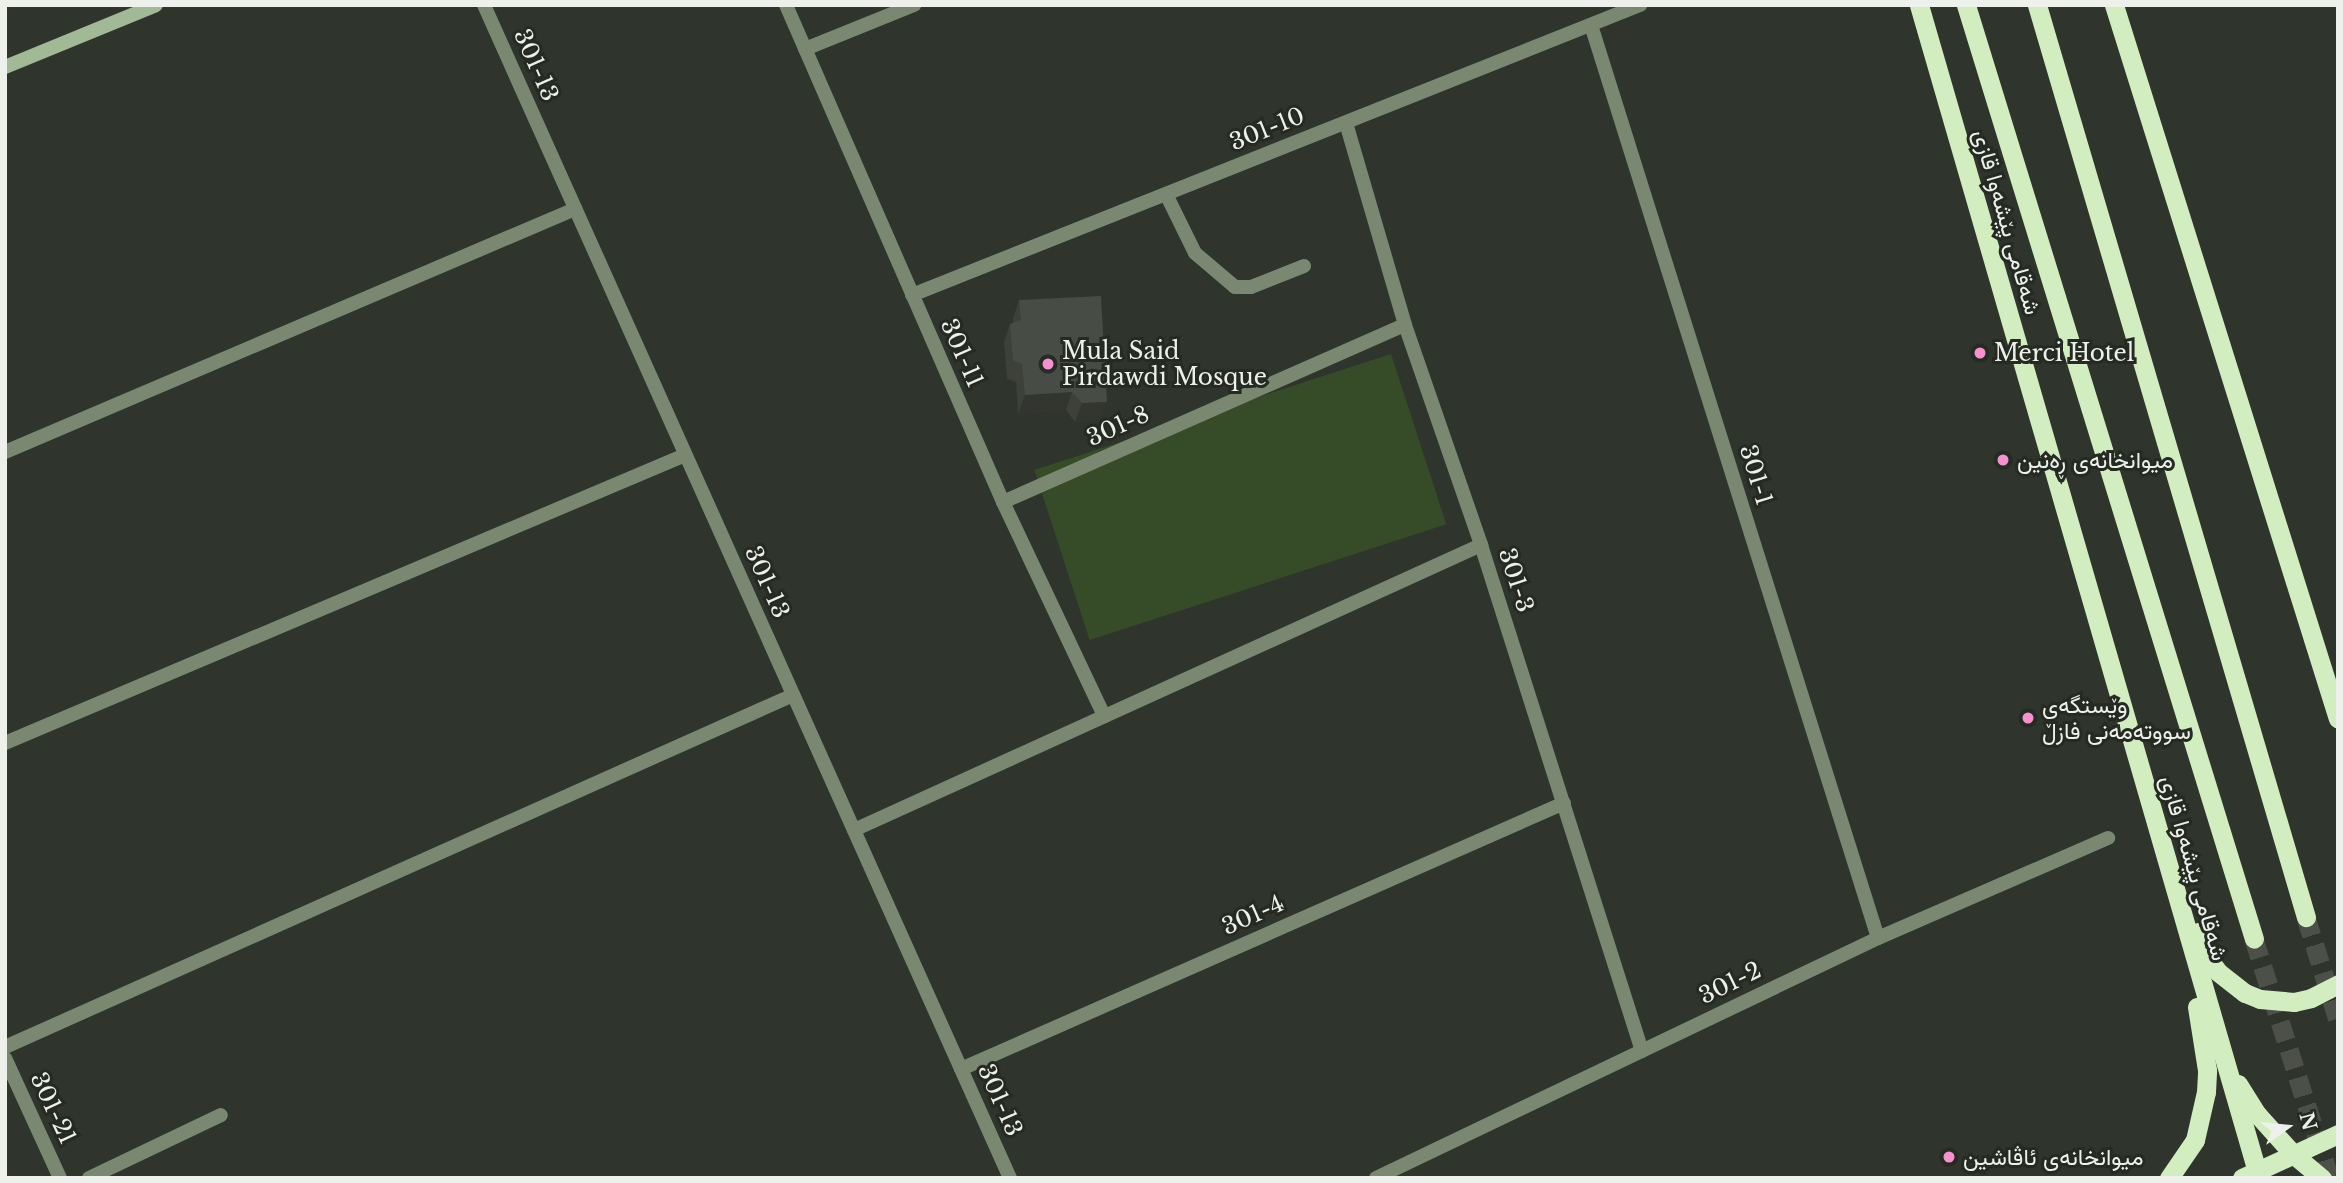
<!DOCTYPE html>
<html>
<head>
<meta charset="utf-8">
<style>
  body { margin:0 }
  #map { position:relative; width:2343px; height:1183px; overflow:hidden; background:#2f342c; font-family:"Libre Baskerville",Vazirmatn,serif }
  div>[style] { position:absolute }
  .green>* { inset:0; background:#364c28; transform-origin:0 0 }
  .trunk-tunnel>* { height:19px; margin-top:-9.5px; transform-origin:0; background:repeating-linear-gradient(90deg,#4c5049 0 19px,transparent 0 29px) }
  .service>* { height:14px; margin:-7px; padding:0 7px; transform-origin:7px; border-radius:7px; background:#7a8872 }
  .minor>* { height:14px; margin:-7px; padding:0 7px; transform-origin:7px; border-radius:7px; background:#7a8872 }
  .secondary>* { height:14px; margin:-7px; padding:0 7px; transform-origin:7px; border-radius:7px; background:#a2b995 }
  .trunk>* { height:19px; margin:-9.5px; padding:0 9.5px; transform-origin:9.5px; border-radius:9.5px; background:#d2eec1 }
  .wall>* { inset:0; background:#3d413a }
  .shaded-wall>* { inset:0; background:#323530 }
  .building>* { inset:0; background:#474c44 }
  .dots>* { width:19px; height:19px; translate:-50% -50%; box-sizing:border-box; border:4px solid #252a23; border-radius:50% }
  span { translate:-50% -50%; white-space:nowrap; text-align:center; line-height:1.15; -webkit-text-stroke:6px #252a23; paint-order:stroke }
  .street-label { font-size:23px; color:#edf0eb }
  .poi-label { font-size:23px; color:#edf0eb }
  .left { translate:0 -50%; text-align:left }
  .frame { position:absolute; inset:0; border:7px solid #edf0eb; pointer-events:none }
  .north { position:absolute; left:2252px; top:1092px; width:70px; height:70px; -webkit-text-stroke:5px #252a23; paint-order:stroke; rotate:75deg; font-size:19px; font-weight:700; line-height:28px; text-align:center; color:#edf0eb }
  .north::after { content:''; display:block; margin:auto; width:24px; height:32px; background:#edf0eb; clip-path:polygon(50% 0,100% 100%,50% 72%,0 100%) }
</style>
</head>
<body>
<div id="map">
  <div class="green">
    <i style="left:1391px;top:354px;width:179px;height:375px;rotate:72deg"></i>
  </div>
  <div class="trunk-tunnel">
    <i style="left:2306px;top:917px;width:108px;rotate:72.7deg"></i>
    <i style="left:2254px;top:939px;width:251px;rotate:72.4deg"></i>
  </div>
  <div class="service">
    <i style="left:1166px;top:194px;width:66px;rotate:63.8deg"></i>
    <i style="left:1195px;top:253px;width:52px;rotate:40.4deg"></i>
    <i style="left:1235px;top:287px;width:16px"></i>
    <i style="left:1251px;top:287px;width:57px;rotate:-21.6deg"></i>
    <i style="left:89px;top:1178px;width:146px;rotate:-25.5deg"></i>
  </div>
  <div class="minor">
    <i style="left:484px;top:5px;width:1286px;rotate:65.85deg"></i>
    <i style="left:786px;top:5px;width:542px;rotate:66.41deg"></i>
    <i style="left:1003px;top:502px;width:237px;rotate:64.7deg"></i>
    <i style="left:1591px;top:25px;width:957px;rotate:72.55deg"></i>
    <i style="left:805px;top:49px;width:118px;rotate:-22deg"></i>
    <i style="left:1346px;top:123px;width:210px;rotate:73.7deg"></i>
    <i style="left:1405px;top:325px;width:233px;rotate:70.9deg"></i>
    <i style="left:1481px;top:545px;width:531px;rotate:72.35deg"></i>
    <i style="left:912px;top:295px;width:784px;rotate:-21.72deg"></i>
    <i style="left:5px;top:452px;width:620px;rotate:-23.09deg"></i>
    <i style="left:1003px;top:502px;width:439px;rotate:-23.8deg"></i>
    <i style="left:5px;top:743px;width:738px;rotate:-22.95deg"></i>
    <i style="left:854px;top:830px;width:689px;rotate:-24.44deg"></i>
    <i style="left:5px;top:1047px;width:863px;rotate:-24.07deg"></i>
    <i style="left:5px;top:1058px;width:132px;rotate:65.4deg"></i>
    <i style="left:961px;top:1069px;width:659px;rotate:-23.8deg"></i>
    <i style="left:1376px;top:1178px;width:556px;rotate:-25.55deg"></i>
    <i style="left:1878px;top:938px;width:251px;rotate:-23.5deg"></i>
  </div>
  <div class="secondary">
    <i style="left:5px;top:67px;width:163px;rotate:-22.3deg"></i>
  </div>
  <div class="trunk">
    <i style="left:1919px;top:5px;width:1221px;rotate:73.84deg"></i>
    <i style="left:1966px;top:5px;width:977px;rotate:72.86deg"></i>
    <i style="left:2037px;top:5px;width:951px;rotate:73.57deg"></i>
    <i style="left:2114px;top:5px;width:748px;rotate:72.58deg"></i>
    <i style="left:2198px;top:932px;width:28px;rotate:69deg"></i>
    <i style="left:2208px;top:958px;width:17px;rotate:54deg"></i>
    <i style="left:2218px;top:972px;width:34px;rotate:38deg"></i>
    <i style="left:2245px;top:993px;width:16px;rotate:22deg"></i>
    <i style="left:2260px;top:999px;width:34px;rotate:5deg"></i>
    <i style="left:2294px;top:1002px;width:17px;rotate:-13deg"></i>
    <i style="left:2311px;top:998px;width:30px;rotate:-27deg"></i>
    <i style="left:2238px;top:1084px;width:36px;rotate:58deg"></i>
    <i style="left:2257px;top:1114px;width:54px;rotate:48deg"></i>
    <i style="left:2293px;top:1154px;width:38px;rotate:40deg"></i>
    <i style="left:2169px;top:1178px;width:46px;rotate:-55.6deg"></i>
    <i style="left:2195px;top:1140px;width:49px;rotate:-77.1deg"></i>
    <i style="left:2206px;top:1092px;width:22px;rotate:-87deg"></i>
    <i style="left:2207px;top:1070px;width:64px;rotate:-99deg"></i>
    <i style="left:2242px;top:1178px;width:106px;rotate:-24.6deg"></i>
  </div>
  <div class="wall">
    <i style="clip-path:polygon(1019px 300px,1100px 420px,1075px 422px,1066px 410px,1018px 414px,1016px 382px,1007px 379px,1004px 342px,1010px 324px,1013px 323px,1013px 319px)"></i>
  </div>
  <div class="shaded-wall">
    <i style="clip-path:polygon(1072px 392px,1066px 410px,1018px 414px,1025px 395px)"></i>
    <i style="clip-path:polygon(1107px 402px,1100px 420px,1075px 422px,1082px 403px)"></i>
  </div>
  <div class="building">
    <i style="clip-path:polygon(1101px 296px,1107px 402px,1082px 403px,1072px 392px,1025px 395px,1022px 364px,1013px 360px,1010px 324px,1021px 320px,1019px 300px)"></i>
  </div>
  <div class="dots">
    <i style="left:1980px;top:353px;background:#f790ce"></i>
    <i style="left:1048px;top:364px;background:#f790ce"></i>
    <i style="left:2003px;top:460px;background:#f790ce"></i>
    <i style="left:2028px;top:718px;background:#f790ce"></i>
    <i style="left:1949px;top:1157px;background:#f790ce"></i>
  </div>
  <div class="street-label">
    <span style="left:536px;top:65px;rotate:66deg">301-13</span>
    <span style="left:1267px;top:129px;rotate:-22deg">301-10</span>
    <span style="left:2007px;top:222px;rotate:74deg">شەقامی پێشەوا قازی</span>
    <span style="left:962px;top:353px;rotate:66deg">301-11</span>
    <span style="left:1118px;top:426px;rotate:-24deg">301-8</span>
    <span style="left:1756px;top:475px;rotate:73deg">301-1</span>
    <span style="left:1516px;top:580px;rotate:72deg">301-3</span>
    <span style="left:767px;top:582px;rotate:66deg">301-13</span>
    <span style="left:2194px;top:868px;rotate:74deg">شەقامی پێشەوا قازی</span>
    <span style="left:1253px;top:915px;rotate:-24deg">301-4</span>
    <span style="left:1730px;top:983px;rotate:-26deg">301-2</span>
    <span style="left:1000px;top:1100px;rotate:66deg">301-13</span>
    <span style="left:53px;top:1108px;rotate:65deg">301-21</span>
  </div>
  <div class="poi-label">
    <span class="left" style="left:1062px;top:364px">Mula Said<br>Pirdawdi Mosque</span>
    <span class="left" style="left:1994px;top:353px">Merci Hotel</span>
    <span class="left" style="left:2017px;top:460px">میوانخانەی ڕەنین</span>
    <span class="left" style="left:2042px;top:718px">وێستگەی<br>سووتەمەنی فازڵ</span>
    <span class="left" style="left:1963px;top:1157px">میوانخانەی ئاڤاشین</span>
  </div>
  <div class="frame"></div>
  <div class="north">N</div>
</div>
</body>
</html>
